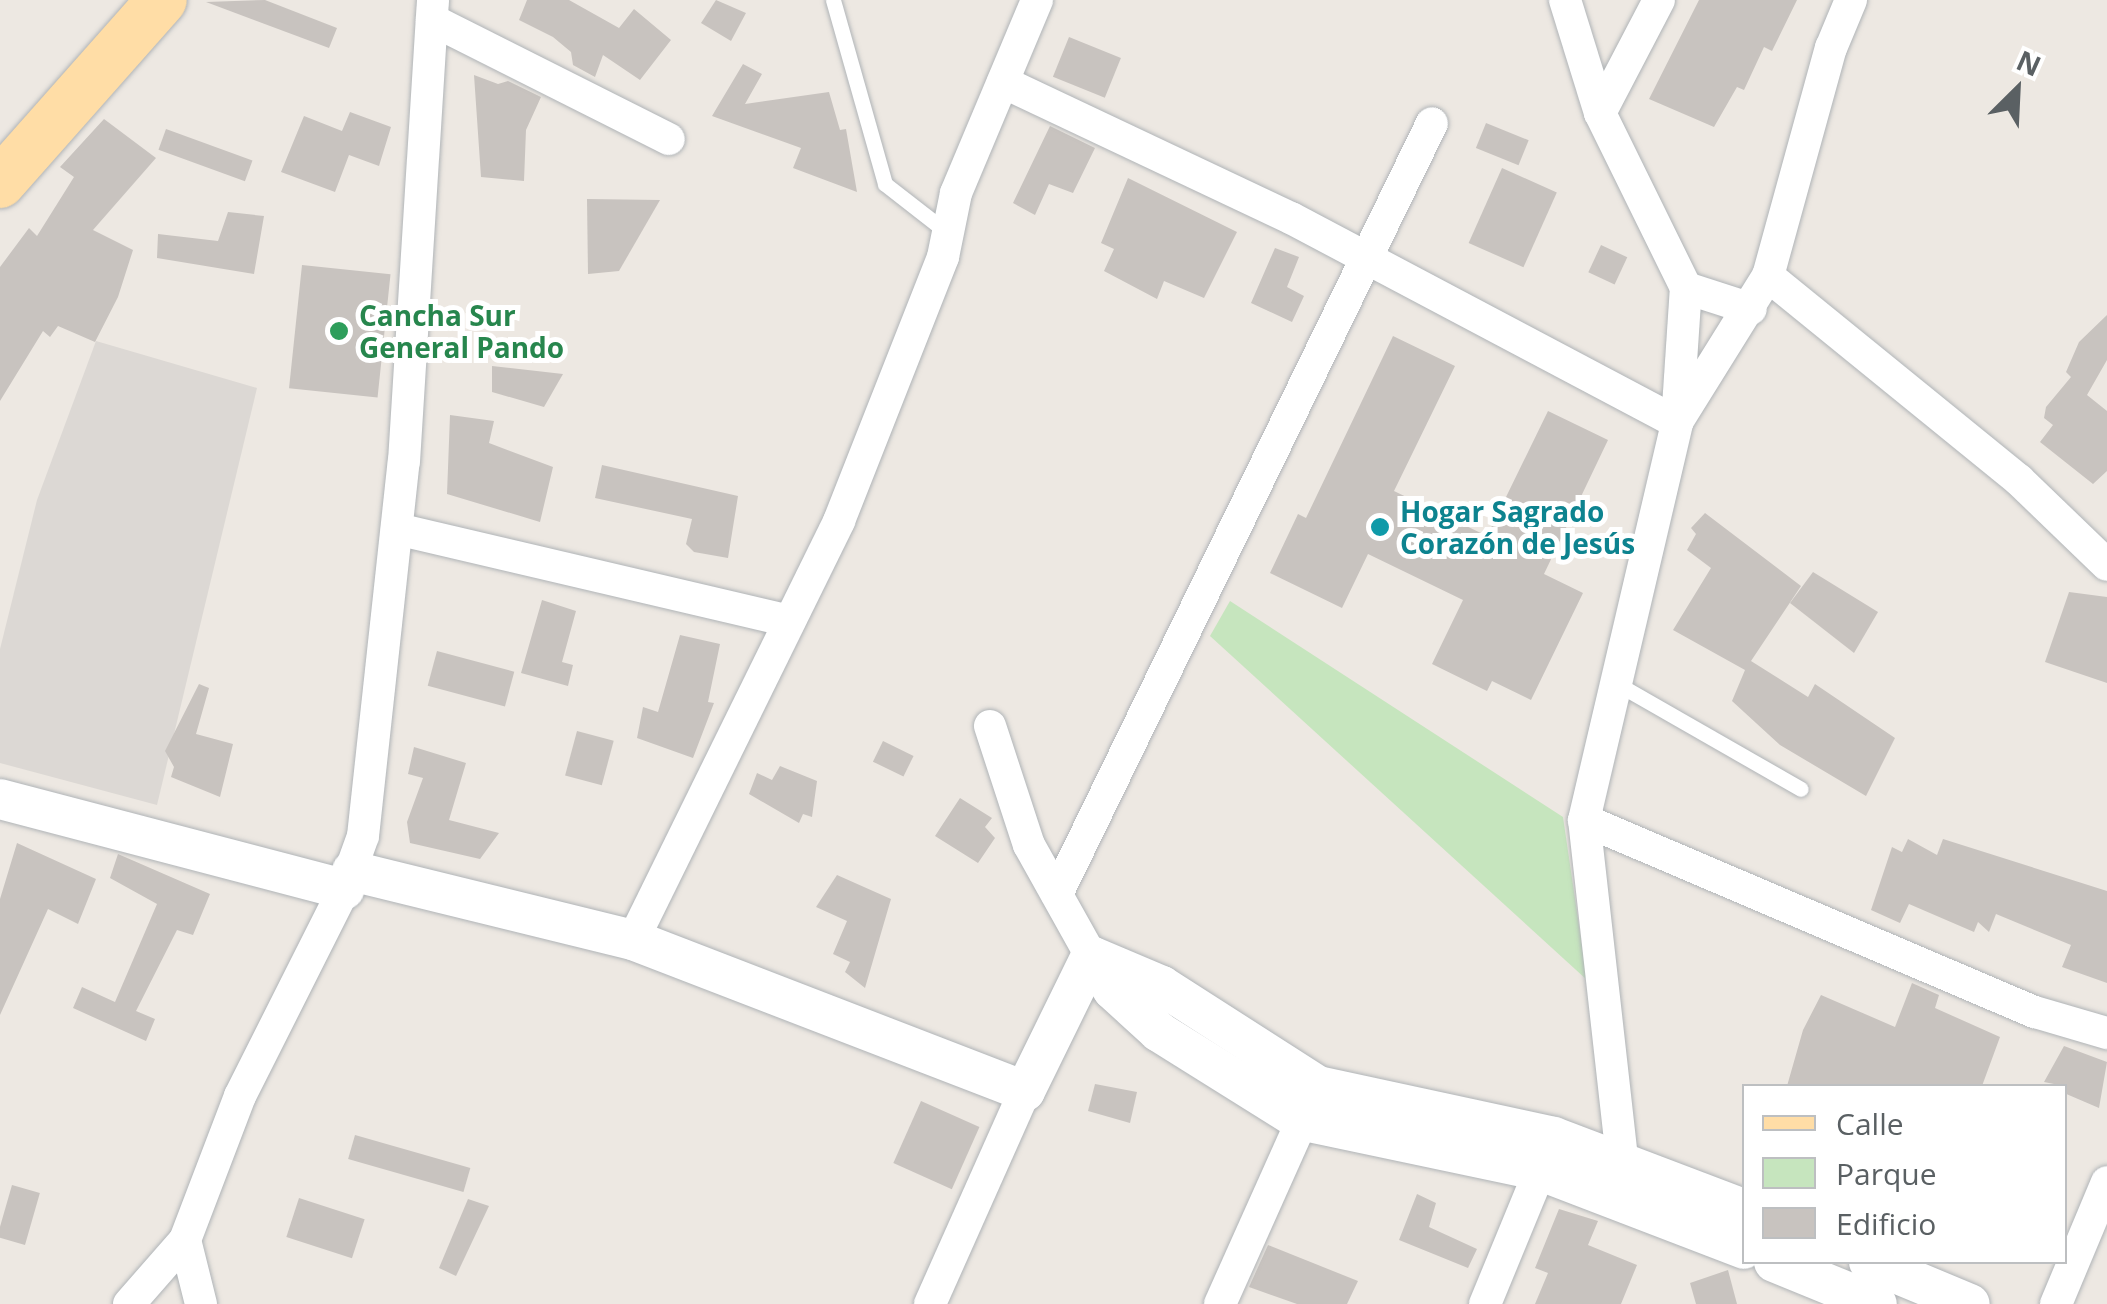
<!DOCTYPE html>
<html>
<head>
<meta charset="utf-8">
<style>
  body { margin:0 }
  #map { position:relative; width:2107px; height:1304px; overflow:hidden; background:#ede8e2; font-family:"Open Sans",sans-serif }
  div>[style] { position:absolute }
  .industrial>* { inset:0; background:#dcd8d4 }
  .green>* { inset:0; background:#c6e5be }
  .building>* { inset:0; background:#c8c3bf; transform-origin:0 0 }
  .roads { filter:drop-shadow(0 0 2px #b0b4b7) drop-shadow(0 0 2px #b0b4b7) }
  .service>* { height:15px; margin:-7.5px; padding:0 7.5px; transform-origin:7.5px; border-radius:7.5px; background:#fff }
  .minor>* { height:32px; margin:-16px; padding:0 16px; transform-origin:16px; border-radius:16px; background:#fff }
  .tertiary>* { height:40px; margin:-20px; padding:0 20px; transform-origin:20px; border-radius:20px; background:#fff }
  .primary>* { height:50px; margin:-25px; padding:0 25px; transform-origin:25px; border-radius:25px; background:#ffdda6 }
  .dots>* { width:28px; height:28px; translate:-50% -50%; box-sizing:border-box; border:5px solid #fff; border-radius:50% }
  span { translate:-50% -50%; white-space:nowrap; text-align:center; line-height:1.15; -webkit-text-stroke:10px #fff; paint-order:stroke }
  .leisure-label { font-size:28px; color:#27864d; font-weight:700 }
  .left { translate:0 -50%; text-align:left }
  .culture-label { font-size:28px; color:#0d838f; font-weight:700 }
  .legend { position:absolute; left:1742px; top:1084px; width:325px; height:180px; box-sizing:border-box; background:#fff; border:2px solid #bdbfc1; margin:0; padding:12px 18px; list-style:none; font-size:30px; color:#5a6063 }
  .legend li { display:flex; align-items:center; gap:20px; height:50px }
  .legend b { width:50px; border:2px solid #bdbfc1 }
  .north { position:absolute; left:1967px; top:40px; width:100px; height:100px; -webkit-text-stroke:8px #fff; paint-order:stroke; rotate:24deg; font-size:28px; font-weight:700; line-height:40px; text-align:center; color:#5a6063 }
  .north::after { content:''; display:block; margin:auto; width:35px; height:45px; background:#5a6063; clip-path:polygon(50% 0,100% 100%,50% 72%,0 100%) }
</style>
</head>
<body>
<div id="map">
  <div class="industrial">
    <i style="clip-path:polygon(96px 341px,257px 388px,157px 805px,0 763px,0 649px,37px 500px)"></i>
  </div>
  <div class="green">
    <i style="clip-path:polygon(1230px 601px,1563px 817px,1587px 980px,1210px 636px)"></i>
  </div>
  <div class="building">
    <i style="clip-path:polygon(265px 0,337px 28px,329px 48px,206px 2px)"></i>
    <i style="clip-path:polygon(527px 0,569px 0,619px 28px,634px 9px,671px 40px,640px 80px,603px 55px,595px 77px,573px 65px,571px 52px,553px 37px,519px 20px)"></i>
    <i style="clip-path:polygon(716px 0,746px 13px,731px 41px,701px 23px)"></i>
    <i style="clip-path:polygon(1699px 0,1797px 0,1772px 51px,1764px 47px,1744px 90px,1737px 87px,1714px 127px,1649px 99px)"></i>
    <i style="left:1069px;top:37px;width:56px;height:43px;rotate:22deg"></i>
    <i style="clip-path:polygon(743px 64px,762px 74px,745px 104px,829px 92px,840px 130px,846px 129px,857px 192px,793px 168px,801px 148px,712px 116px)"></i>
    <i style="clip-path:polygon(474px 75px,498px 84px,508px 81px,541px 97px,526px 130px,524px 181px,481px 177px)"></i>
    <i style="clip-path:polygon(350px 112px,391px 127px,379px 166px,349px 155px,335px 192px,281px 172px,304px 116px,342px 131px)"></i>
    <i style="clip-path:polygon(104px 119px,156px 158px,93px 230px,133px 250px,118px 297px,95px 342px,58px 326px,50px 337px,43px 331px,0 401px,0 267px,29px 228px,37px 236px,74px 177px,60px 167px)"></i>
    <i style="left:1486px;top:123px;width:46px;height:27px;rotate:22deg"></i>
    <i style="clip-path:polygon(1050px 126px,1095px 148px,1073px 193px,1049px 184px,1035px 215px,1013px 203px)"></i>
    <i style="left:166px;top:129px;width:92px;height:22px;rotate:20deg"></i>
    <i style="left:1502px;top:168px;width:60px;height:82px;rotate:24deg"></i>
    <i style="clip-path:polygon(1128px 178px,1237px 232px,1204px 298px,1164px 281px,1157px 299px,1104px 271px,1114px 249px,1101px 243px)"></i>
    <i style="clip-path:polygon(587px 199px,660px 200px,619px 271px,588px 274px)"></i>
    <i style="clip-path:polygon(228px 212px,264px 216px,254px 274px,157px 258px,158px 234px,218px 241px)"></i>
    <i style="left:1601px;top:245px;width:29px;height:30px;rotate:25deg"></i>
    <i style="clip-path:polygon(1275px 248px,1299px 257px,1287px 287px,1304px 296px,1292px 322px,1251px 303px)"></i>
    <i style="left:302px;top:265px;width:89px;height:124px;rotate:6deg"></i>
    <i style="clip-path:polygon(2107px 315px,2107px 360px,2087px 395px,2107px 411px,2107px 471px,2093px 484px,2040px 442px,2053px 425px,2044px 418px,2046px 407px,2071px 377px,2066px 372px,2079px 342px)"></i>
    <i style="clip-path:polygon(1393px 336px,1455px 366px,1394px 491px,1487px 536px,1548px 411px,1608px 440px,1544px 574px,1583px 593px,1531px 700px,1492px 681px,1487px 691px,1432px 664px,1463px 600px,1368px 554px,1342px 608px,1270px 573px,1298px 514px,1306px 518px)"></i>
    <i style="clip-path:polygon(492px 366px,563px 374px,544px 407px,492px 392px)"></i>
    <i style="clip-path:polygon(450px 415px,494px 421px,489px 443px,553px 467px,540px 522px,447px 494px)"></i>
    <i style="clip-path:polygon(602px 465px,738px 496px,728px 558px,694px 552px,686px 544px,692px 519px,595px 498px)"></i>
    <i style="clip-path:polygon(1705px 513px,1801px 586px,1751px 661px,1808px 697px,1815px 684px,1895px 738px,1866px 796px,1780px 745px,1732px 701px,1745px 670px,1673px 630px,1711px 568px,1687px 550px,1696px 534px,1691px 528px)"></i>
    <i style="clip-path:polygon(1813px 572px,1878px 612px,1854px 653px,1790px 603px)"></i>
    <i style="clip-path:polygon(2069px 592px,2107px 597px,2107px 683px,2045px 662px)"></i>
    <i style="clip-path:polygon(542px 600px,576px 611px,562px 662px,573px 665px,568px 686px,521px 673px)"></i>
    <i style="clip-path:polygon(680px 635px,720px 644px,708px 702px,714px 703px,693px 758px,637px 738px,643px 707px,658px 712px)"></i>
    <i style="left:437px;top:651px;width:80px;height:36px;rotate:15deg"></i>
    <i style="clip-path:polygon(199px 684px,209px 688px,196px 734px,233px 744px,220px 797px,171px 777px,174px 767px,165px 751px)"></i>
    <i style="left:577px;top:731px;width:38px;height:46px;rotate:15deg"></i>
    <i style="left:883px;top:741px;width:34px;height:23px;rotate:26deg"></i>
    <i style="clip-path:polygon(414px 747px,466px 763px,449px 820px,499px 833px,480px 859px,410px 843px,407px 822px,423px 778px,408px 774px)"></i>
    <i style="clip-path:polygon(780px 766px,817px 781px,812px 817px,803px 814px,799px 823px,749px 794px,757px 773px,772px 780px)"></i>
    <i style="clip-path:polygon(960px 798px,992px 818px,985px 827px,995px 838px,978px 863px,935px 836px)"></i>
    <i style="clip-path:polygon(1908px 839px,1937px 855px,1943px 839px,2107px 891px,2107px 983px,2062px 967px,2071px 945px,1996px 914px,1989px 932px,1978px 922px,1974px 932px,1909px 904px,1900px 923px,1871px 910px,1892px 847px,1902px 852px)"></i>
    <i style="clip-path:polygon(17px 843px,96px 879px,78px 924px,48px 909px,0 1015px,0 899px)"></i>
    <i style="clip-path:polygon(118px 854px,210px 894px,193px 935px,177px 930px,136px 1011px,155px 1019px,146px 1041px,73px 1008px,82px 987px,115px 1002px,157px 904px,110px 878px)"></i>
    <i style="clip-path:polygon(837px 875px,891px 899px,865px 988px,845px 972px,850px 962px,833px 954px,847px 921px,816px 907px)"></i>
    <i style="clip-path:polygon(1912px 983px,1939px 995px,1935px 1008px,2000px 1037px,1982px 1086px,1787px 1086px,1803px 1030px,1821px 995px,1895px 1027px)"></i>
    <i style="clip-path:polygon(2064px 1046px,2107px 1062px,2099px 1108px,2064px 1093px,2064px 1086px,2044px 1082px)"></i>
    <i style="clip-path:polygon(1095px 1084px,1137px 1092px,1130px 1123px,1088px 1111px)"></i>
    <i style="left:921px;top:1101px;width:64px;height:68px;rotate:24deg"></i>
    <i style="left:355px;top:1135px;width:120px;height:25px;rotate:16deg"></i>
    <i style="left:12px;top:1185px;width:29px;height:54px;rotate:16deg"></i>
    <i style="clip-path:polygon(1417px 1194px,1436px 1203px,1429px 1227px,1477px 1249px,1468px 1268px,1399px 1240px)"></i>
    <i style="left:299px;top:1198px;width:69px;height:41px;rotate:18deg"></i>
    <i style="clip-path:polygon(468px 1199px,489px 1206px,456px 1276px,439px 1268px)"></i>
    <i style="clip-path:polygon(1559px 1209px,1598px 1221px,1588px 1245px,1637px 1265px,1621px 1304px,1535px 1304px,1548px 1273px,1535px 1268px)"></i>
    <i style="clip-path:polygon(1268px 1245px,1358px 1281px,1347px 1304px,1297px 1304px,1249px 1287px)"></i>
    <i style="clip-path:polygon(1728px 1270px,1737px 1304px,1696px 1304px,1690px 1283px)"></i>
  </div>
  <div class="roads">
    <div class="service">
      <i style="left:833px;top:0;width:191px;rotate:74.2deg"></i>
      <i style="left:885px;top:184px;width:80px;rotate:37.9deg"></i>
      <i style="left:1614px;top:682px;width:215px;rotate:29.8deg"></i>
    </div>
    <div class="minor">
      <i style="left:1565px;top:0;width:118px;rotate:72.8deg"></i>
      <i style="left:1600px;top:113px;width:195px;rotate:63.8deg"></i>
      <i style="left:1686px;top:288px;width:68px;rotate:17.9deg"></i>
      <i style="left:432px;top:20px;width:265px;rotate:26.7deg"></i>
      <i style="left:1003px;top:82px;width:318px;rotate:25.3deg"></i>
      <i style="left:1291px;top:218px;width:437px;rotate:27.9deg"></i>
      <i style="left:1677px;top:422px;width:172px;rotate:-58.1deg"></i>
      <i style="left:1768px;top:276px;width:237px;rotate:-74.6deg"></i>
      <i style="left:1831px;top:48px;width:52px;rotate:-67.4deg"></i>
      <i style="left:1600px;top:113px;width:127px;rotate:-62.4deg"></i>
      <i style="left:1768px;top:276px;width:323px;rotate:39.1deg"></i>
      <i style="left:2019px;top:480px;width:122px;rotate:44deg"></i>
      <i style="left:397px;top:529px;width:403px;rotate:13.2deg"></i>
      <i style="left:990px;top:726px;width:125px;rotate:71.9deg"></i>
      <i style="left:1029px;top:845px;width:127px;rotate:60.8deg"></i>
      <i style="left:1584px;top:820px;width:490px;rotate:23.1deg"></i>
      <i style="left:2035px;top:1012px;width:75px;rotate:16.3deg"></i>
      <i style="left:1057px;top:894px;width:857px;rotate:-64.06deg"></i>
      <i style="left:633px;top:940px;width:467px;rotate:-63.8deg"></i>
      <i style="left:839px;top:521px;width:284px;rotate:-68.5deg"></i>
      <i style="left:943px;top:257px;width:65px;rotate:-78.5deg"></i>
      <i style="left:956px;top:193px;width:209px;rotate:-67.2deg"></i>
      <i style="left:1612px;top:1179px;width:23px;rotate:-65deg"></i>
      <i style="left:1622px;top:1158px;width:340px;rotate:-96.4deg"></i>
      <i style="left:1584px;top:820px;width:409px;rotate:-76.8deg"></i>
      <i style="left:1677px;top:422px;width:134px;rotate:-86.2deg"></i>
      <i style="left:129px;top:1304px;width:85px;rotate:-48.8deg"></i>
      <i style="left:201px;top:1304px;width:66px;rotate:-104deg"></i>
      <i style="left:185px;top:1240px;width:154px;rotate:-69.1deg"></i>
      <i style="left:240px;top:1096px;width:232px;rotate:-63.3deg"></i>
      <i style="left:344px;top:889px;width:56px;rotate:-70.3deg"></i>
      <i style="left:363px;top:836px;width:377px;rotate:-83.8deg"></i>
      <i style="left:404px;top:461px;width:462px;rotate:-86.4deg"></i>
      <i style="left:930px;top:1304px;width:233px;rotate:-66deg"></i>
      <i style="left:1220px;top:1304px;width:226px;rotate:-65.9deg"></i>
      <i style="left:1485px;top:1304px;width:165px;rotate:-67.6deg"></i>
      <i style="left:2056px;top:1304px;width:132px;rotate:-67.3deg"></i>
    </div>
    <div class="tertiary">
      <i style="left:0;top:799px;width:356px;rotate:14.7deg"></i>
      <i style="left:352px;top:871px;width:289px;rotate:13.8deg"></i>
      <i style="left:633px;top:940px;width:420px;rotate:21.1deg"></i>
      <i style="left:1025px;top:1091px;width:150px;rotate:-63.9deg"></i>
      <i style="left:1091px;top:956px;width:40px;rotate:57.1deg"></i>
      <i style="left:1113px;top:990px;width:62px;rotate:42.4deg"></i>
      <i style="left:1159px;top:1032px;width:166px;rotate:32deg"></i>
      <i style="left:1300px;top:1120px;width:246px;rotate:11.9deg"></i>
      <i style="left:1541px;top:1171px;width:217px;rotate:21deg"></i>
      <i style="left:1091px;top:956px;width:77px;rotate:22.9deg"></i>
      <i style="left:1162px;top:986px;width:185px;rotate:32.7deg"></i>
      <i style="left:1318px;top:1086px;width:241px;rotate:12.2deg"></i>
      <i style="left:1554px;top:1137px;width:203px;rotate:20.8deg"></i>
      <i style="left:1774px;top:1262px;width:111px;rotate:22.2deg"></i>
      <i style="left:1869px;top:1262px;width:109px;rotate:22.6deg"></i>
    </div>
    <div class="primary">
      <i style="left:0;top:183px;width:244px;rotate:-48.5deg"></i>
    </div>
  </div>
  <div class="dots">
    <i style="left:339px;top:331px;background:#2e9e5b"></i>
    <i style="left:1380px;top:527px;background:#0f9aa8"></i>
  </div>
  <div class="leisure-label">
    <span class="left" style="left:359px;top:331px">Cancha Sur<br>General Pando</span>
  </div>
  <div class="culture-label">
    <span class="left" style="left:1400px;top:527px">Hogar Sagrado<br>Corazón de Jesús</span>
  </div>
  <ul class="legend">
  <li><b style="height:12px;background:#ffdda6"></b>Calle</li>
  <li><b style="height:28px;background:#c6e5be"></b>Parque</li>
  <li><b style="height:28px;background:#c8c3bf"></b>Edificio</li>
  </ul>
  <div class="north">N</div>
</div>
</body>
</html>
